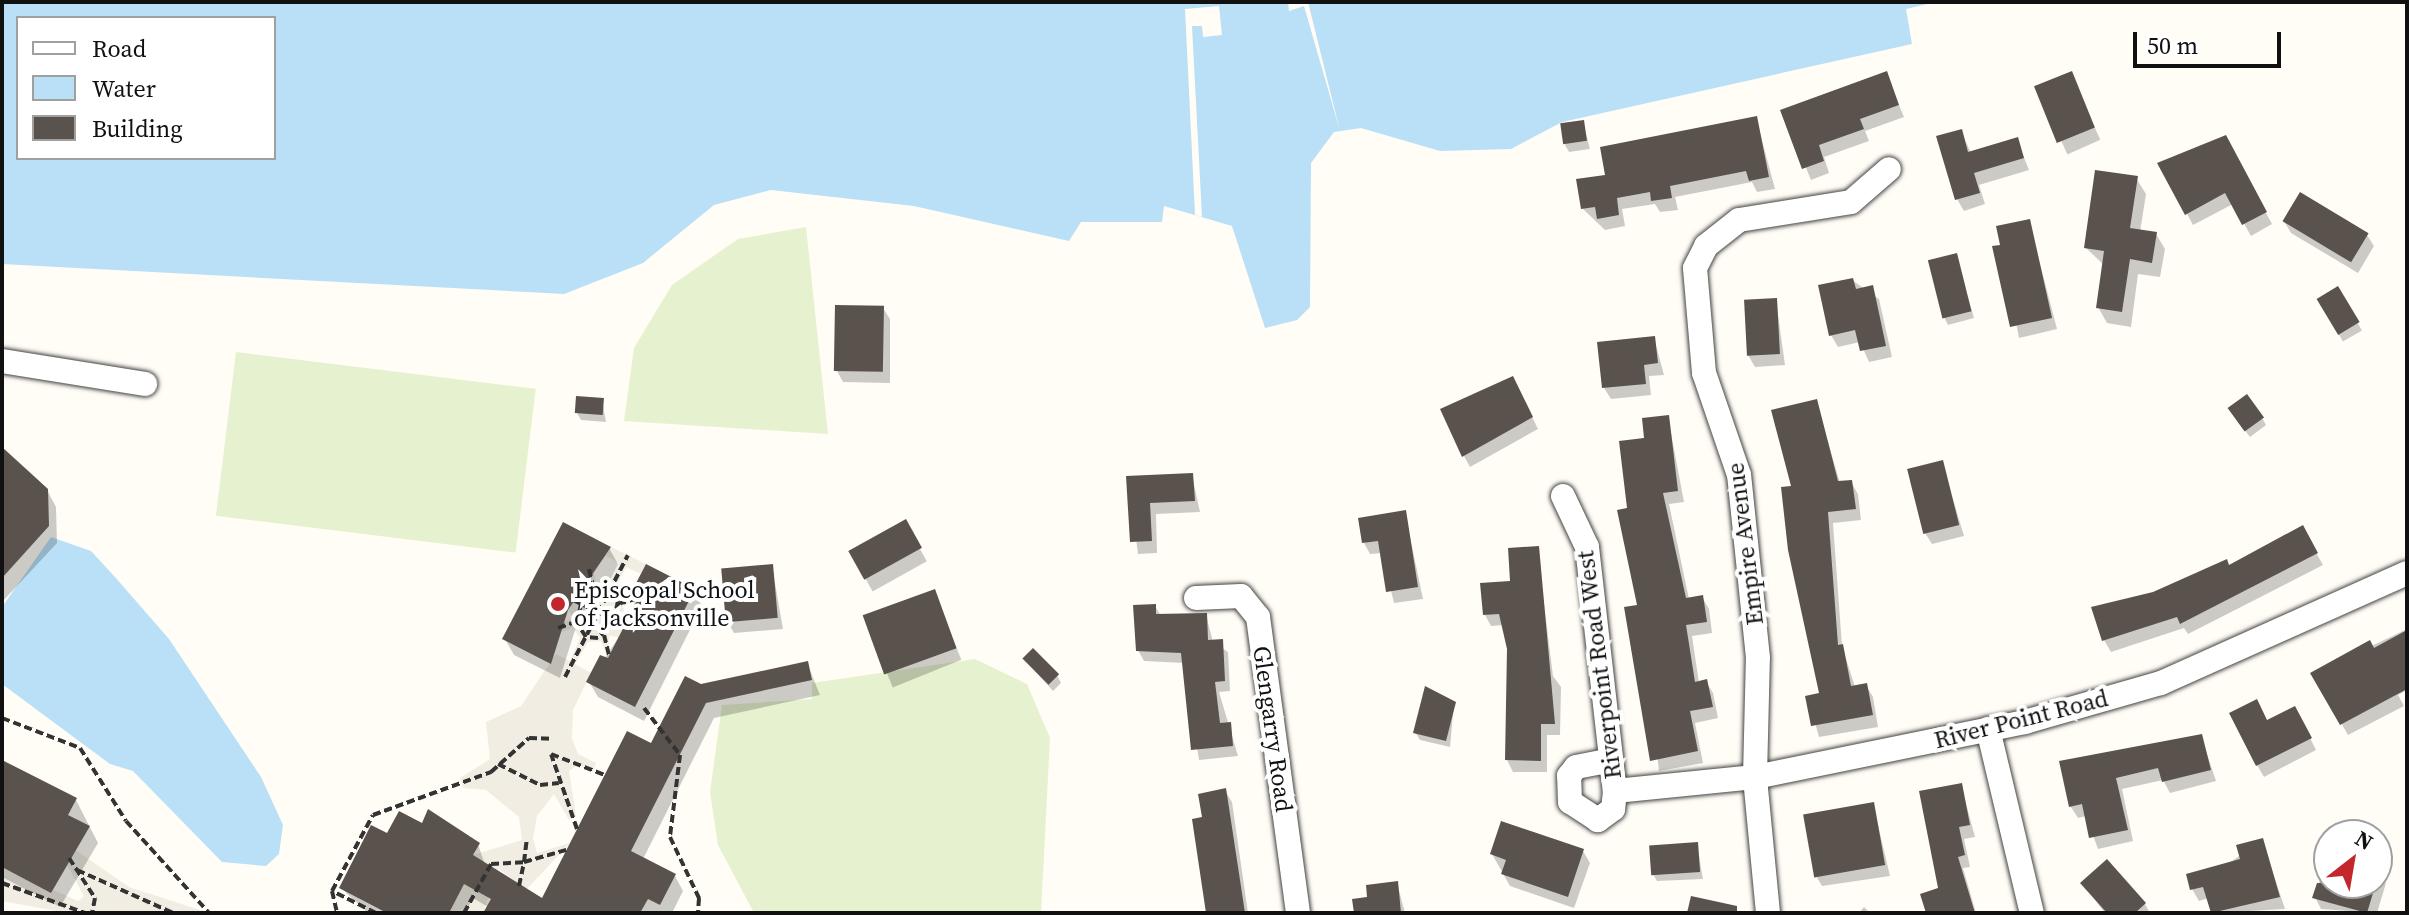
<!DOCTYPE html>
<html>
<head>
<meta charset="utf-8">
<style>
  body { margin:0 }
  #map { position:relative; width:2409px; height:915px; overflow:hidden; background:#fffdf5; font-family:"Source Serif 4",serif }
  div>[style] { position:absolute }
  .pitch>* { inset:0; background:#e6f2cf; transform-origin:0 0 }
  .plaza>* { inset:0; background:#f1ede2 }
  .water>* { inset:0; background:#b9e0f7 }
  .pier>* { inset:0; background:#fffdf5 }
  .shadow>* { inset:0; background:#0003; transform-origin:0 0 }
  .building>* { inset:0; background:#5a524d; transform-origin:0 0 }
  .path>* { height:4px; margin-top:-2px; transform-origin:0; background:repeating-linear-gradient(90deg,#333 0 8px,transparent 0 12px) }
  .roads { filter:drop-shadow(0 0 2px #444) drop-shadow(0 0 2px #444) }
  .minor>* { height:24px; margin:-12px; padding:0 12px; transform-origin:12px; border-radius:12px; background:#fff }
  .dots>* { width:22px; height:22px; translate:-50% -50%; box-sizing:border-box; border:4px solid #fff; border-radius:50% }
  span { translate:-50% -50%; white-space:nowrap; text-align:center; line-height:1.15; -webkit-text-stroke:8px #fff; paint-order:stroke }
  .street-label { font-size:24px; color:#111 }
  .poi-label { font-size:24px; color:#111 }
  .left { translate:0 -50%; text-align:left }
  .frame { position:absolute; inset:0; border:4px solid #111; pointer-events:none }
  .legend { position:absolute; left:16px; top:16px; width:260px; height:144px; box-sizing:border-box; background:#fff; border:2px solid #a0a0a0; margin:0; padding:10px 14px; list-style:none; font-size:24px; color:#111 }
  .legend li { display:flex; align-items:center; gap:16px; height:40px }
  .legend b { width:40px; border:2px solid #a0a0a0 }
  .north { position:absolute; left:2313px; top:819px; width:80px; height:80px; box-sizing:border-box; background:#fff; border:2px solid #a0a0a0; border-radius:50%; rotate:31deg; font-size:22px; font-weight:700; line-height:32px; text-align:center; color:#111 }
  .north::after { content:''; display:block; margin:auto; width:28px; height:36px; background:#c4262e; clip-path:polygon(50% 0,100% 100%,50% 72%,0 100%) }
  .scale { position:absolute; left:2133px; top:32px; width:148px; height:36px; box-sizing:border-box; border:4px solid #111; border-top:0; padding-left:10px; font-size:24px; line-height:28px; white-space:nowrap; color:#111; -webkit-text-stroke:6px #fff; paint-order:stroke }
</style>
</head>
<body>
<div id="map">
  <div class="pitch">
    <i style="clip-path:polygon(806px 227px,828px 434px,624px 421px,634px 348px,672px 285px,738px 239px)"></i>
    <i style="left:236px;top:352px;width:302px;height:165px;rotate:7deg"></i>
    <i style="clip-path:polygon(975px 659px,1027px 684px,1050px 738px,1041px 913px,754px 913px,718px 845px,710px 792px,722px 705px,812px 699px,812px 683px)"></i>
  </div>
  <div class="plaza">
    <i style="clip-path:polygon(611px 547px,646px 564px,641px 574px,626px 567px,616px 587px,622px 598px,640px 595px,623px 607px,630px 615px,619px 637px,609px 636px,608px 658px,601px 641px,588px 642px,575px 664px,591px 673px,573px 710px,572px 739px,578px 754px,596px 763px,593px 772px,578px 765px,569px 771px,576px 816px,569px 820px,554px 794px,537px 816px,533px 838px,537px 853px,570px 843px,526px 890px,498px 868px,483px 913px,449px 913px,473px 855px,522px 840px,519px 817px,486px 790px,463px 788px,460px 778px,490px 759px,486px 722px,521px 706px,556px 654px,570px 661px,580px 638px,573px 628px,558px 633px,561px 623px,573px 618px,568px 610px,579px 589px,588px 589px,585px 577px,594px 572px,596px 584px,608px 583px,619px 563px,606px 556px)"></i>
    <i style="clip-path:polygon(74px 849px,129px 887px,209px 913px,68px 913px,2px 901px,2px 867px,78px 901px,84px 896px,66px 863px)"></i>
  </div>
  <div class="water">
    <i style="clip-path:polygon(evenodd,2px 2px,1936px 2px,1906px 9px,1912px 44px,1562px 122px,1511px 149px,1440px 151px,1361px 128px,1334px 132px,1311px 163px,1310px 307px,1297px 320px,1265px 328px,1232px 226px,1164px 206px,1162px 222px,1081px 222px,1069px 241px,914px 206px,771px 190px,714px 205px,643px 263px,564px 294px,2px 264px,2px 2px,18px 18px,274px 18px,274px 158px,18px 158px,18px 18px)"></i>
    <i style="clip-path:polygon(51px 537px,91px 551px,115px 577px,169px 639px,261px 777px,283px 825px,279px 854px,266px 866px,222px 862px,133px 771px,110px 764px,2px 684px,2px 607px)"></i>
  </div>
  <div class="pier">
    <i style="clip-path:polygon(1288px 2px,1308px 2px,1340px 131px,1304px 6px,1289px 11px)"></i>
    <i style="clip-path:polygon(1219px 6px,1222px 35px,1203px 37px,1202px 26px,1192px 26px,1202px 217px,1195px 215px,1185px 9px)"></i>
  </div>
  <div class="shadow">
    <i style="clip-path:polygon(1886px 74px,1904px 117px,1865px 131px,1869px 141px,1824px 157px,1829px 173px,1811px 180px,1783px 111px)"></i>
    <i style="left:2071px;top:74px;width:72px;height:36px;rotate:66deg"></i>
    <i style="clip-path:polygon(1756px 118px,1775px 189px,1757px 192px,1752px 182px,1675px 197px,1678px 210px,1660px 212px,1655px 204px,1622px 209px,1625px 226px,1605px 230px,1583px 209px,1608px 176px)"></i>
    <i style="clip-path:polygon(1583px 122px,1590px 149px,1569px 152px,1565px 145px)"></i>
    <i style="clip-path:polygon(1961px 131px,1971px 153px,2017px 140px,2029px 170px,1979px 185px,1985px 204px,1964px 211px,1957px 199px)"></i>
    <i style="clip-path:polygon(2225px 138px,2272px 224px,2251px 236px,2233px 204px,2193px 225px,2160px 164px)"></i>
    <i style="clip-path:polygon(2136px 178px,2146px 194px,2140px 232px,2156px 234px,2165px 249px,2160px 277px,2138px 274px,2131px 327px,2107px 323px,2098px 307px,2104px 265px,2086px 248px)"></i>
    <i style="clip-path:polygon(2029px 221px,2057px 329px,2019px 338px,2002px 246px)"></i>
    <i style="clip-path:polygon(2284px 221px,2367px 235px,2374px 246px,2358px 273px,2291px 233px)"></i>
    <i style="clip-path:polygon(1956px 255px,1974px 318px,1948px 325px,1944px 317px)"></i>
    <i style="clip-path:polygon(1852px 280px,1879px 299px,1892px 357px,1869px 362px,1860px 342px,1838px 347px,1831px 335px)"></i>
    <i style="left:2338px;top:289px;width:48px;height:22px;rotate:60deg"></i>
    <i style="clip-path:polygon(1776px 300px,1785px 365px,1755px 367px,1748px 355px)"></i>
    <i style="clip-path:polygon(883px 308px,890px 319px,890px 383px,843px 382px,837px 371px)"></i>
    <i style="clip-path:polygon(1654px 338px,1664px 375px,1649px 376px,1651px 395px,1611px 399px,1604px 388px)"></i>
    <i style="clip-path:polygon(1519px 390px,1538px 429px,1470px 467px,1464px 456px)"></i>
    <i style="clip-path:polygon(602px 399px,606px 422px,581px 420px,577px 413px)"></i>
    <i style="clip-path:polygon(1816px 401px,1840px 483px,1851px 482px,1858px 494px,1861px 520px,1833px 523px,1842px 646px,1855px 687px,1866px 685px,1873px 697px,1878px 727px,1819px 737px,1808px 697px,1821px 695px,1793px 488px)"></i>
    <i style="clip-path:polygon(2234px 416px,2262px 418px,2266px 425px,2250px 437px)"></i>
    <i style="clip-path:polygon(1668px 417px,1684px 502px,1669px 504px,1689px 599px,1702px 597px,1709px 609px,1712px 633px,1692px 636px,1699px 683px,1706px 682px,1713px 693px,1718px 718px,1695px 723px,1703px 763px,1659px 771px,1630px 510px,1646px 440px)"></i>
    <i style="clip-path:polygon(2px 450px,47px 490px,56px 507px,57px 543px,2px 602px)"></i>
    <i style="clip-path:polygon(1942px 462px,1964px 536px,1932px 544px,1925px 533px)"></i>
    <i style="clip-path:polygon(1192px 475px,1200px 512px,1156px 514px,1157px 553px,1138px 554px,1128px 478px)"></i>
    <i style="clip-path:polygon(1405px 513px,1423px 599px,1394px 603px,1382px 553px,1370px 554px,1364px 543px)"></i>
    <i style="left:905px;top:522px;width:45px;height:62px;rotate:61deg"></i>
    <i style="clip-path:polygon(2302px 528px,2323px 565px,2188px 634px,2184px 628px,2111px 652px,2104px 640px,2153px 594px,2229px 567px)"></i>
    <i style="clip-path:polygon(609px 548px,618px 564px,606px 588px,598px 584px,576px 627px,560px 678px,514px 655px,505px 639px)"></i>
    <i style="clip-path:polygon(1537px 548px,1553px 676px,1561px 687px,1560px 735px,1547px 735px,1547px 772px,1513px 772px,1507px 760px,1509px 649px,1504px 625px,1491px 626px,1485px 615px)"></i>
    <i style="clip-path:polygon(772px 566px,783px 629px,734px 633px,727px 621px)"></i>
    <i style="clip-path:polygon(647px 567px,693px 591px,702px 606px,644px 721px,598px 697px,589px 682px,626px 626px)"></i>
    <i style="left:934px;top:592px;width:73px;height:74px;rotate:68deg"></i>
    <i style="clip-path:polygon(1155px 606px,1161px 616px,1206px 615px,1213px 642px,1228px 652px,1230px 691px,1219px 692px,1238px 756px,1199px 760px,1184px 663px,1144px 661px,1138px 650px)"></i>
    <i style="clip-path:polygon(2407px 629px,2407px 690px,2398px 695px,2404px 706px,2348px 735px,2313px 674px)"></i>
    <i style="clip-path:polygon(1024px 659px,1057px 675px,1061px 683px,1053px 691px)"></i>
    <i style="clip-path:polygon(807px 663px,820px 695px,714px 718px,643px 859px,675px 876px,683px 891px,672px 913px,485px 913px,488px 907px,473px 898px,465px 913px,368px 913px,341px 888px,388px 836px,423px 825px,478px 844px,485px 865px,542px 901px,700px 686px)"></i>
    <i style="clip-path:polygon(1454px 703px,1450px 747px,1420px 740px,1415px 732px)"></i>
    <i style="clip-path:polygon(2301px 720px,2316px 750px,2264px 777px,2257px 765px,2267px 722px)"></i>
    <i style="clip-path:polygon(2201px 736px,2216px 781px,2170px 793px,2163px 780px,2122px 789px,2133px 841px,2098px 849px,2086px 816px,2078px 818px,2071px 807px,2061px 762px)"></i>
    <i style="clip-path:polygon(2px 762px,76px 800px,98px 843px,60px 907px,2px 877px)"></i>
    <i style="clip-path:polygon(1961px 785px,1975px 837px,1964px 839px,1970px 867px,1963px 868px,1976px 913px,1928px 913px,1940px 890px)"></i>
    <i style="clip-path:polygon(1225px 791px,1232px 802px,1248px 913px,1207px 913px,1205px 819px)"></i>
    <i style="clip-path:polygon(1873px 804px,1890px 876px,1822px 886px,1815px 874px)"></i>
    <i style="clip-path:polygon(2262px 840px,2285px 909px,2213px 913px,2209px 898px,2199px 901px,2192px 889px)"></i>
    <i style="clip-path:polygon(1697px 845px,1703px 879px,1657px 881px,1653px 874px)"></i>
    <i style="clip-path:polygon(1583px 851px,1590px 863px,1574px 908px,1510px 886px,1492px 854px)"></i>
    <i style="clip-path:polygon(2327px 855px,2329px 883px,2377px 883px,2379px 871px,2386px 883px,2377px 913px,2321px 909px,2315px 897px)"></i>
    <i style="clip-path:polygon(1397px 883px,1405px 913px,1356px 913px,1369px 899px)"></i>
    <i style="clip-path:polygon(2082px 883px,2145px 904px,2150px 913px,2105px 913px)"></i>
    <i style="clip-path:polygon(1864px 907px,1870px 913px,1859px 913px)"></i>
  </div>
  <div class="building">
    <i style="clip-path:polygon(1887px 71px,1899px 105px,1860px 119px,1864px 129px,1819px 145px,1824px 161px,1802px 169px,1780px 110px)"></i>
    <i style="left:2072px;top:71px;width:61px;height:41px;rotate:68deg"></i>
    <i style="clip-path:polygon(1757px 116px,1769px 177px,1749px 181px,1746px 171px,1670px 186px,1672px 198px,1651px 201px,1650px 192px,1617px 198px,1619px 215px,1597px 219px,1595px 207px,1581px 209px,1576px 179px,1605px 175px,1600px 147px)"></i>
    <i style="left:1584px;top:120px;width:21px;height:24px;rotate:82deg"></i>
    <i style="clip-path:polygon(1962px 129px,1968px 152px,2018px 137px,2024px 158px,1974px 173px,1980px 193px,1955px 200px,1936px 136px)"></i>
    <i style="clip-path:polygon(2226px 135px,2267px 212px,2242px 225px,2225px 193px,2185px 215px,2157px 163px)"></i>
    <i style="clip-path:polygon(2095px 170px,2138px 176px,2130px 228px,2157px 232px,2152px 263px,2130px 259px,2122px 312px,2096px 308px,2104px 251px,2084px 248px)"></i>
    <i style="left:2300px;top:192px;width:80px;height:34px;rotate:31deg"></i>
    <i style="clip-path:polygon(2030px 219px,2052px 318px,2010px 327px,1992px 246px,2000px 245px,1996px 226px)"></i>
    <i style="left:1957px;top:253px;width:60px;height:30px;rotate:76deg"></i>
    <i style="clip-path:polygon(1853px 278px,1856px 289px,1873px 285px,1886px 346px,1860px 351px,1855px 330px,1829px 336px,1818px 285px)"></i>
    <i style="left:2338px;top:286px;width:42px;height:25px;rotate:59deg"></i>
    <i style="left:1777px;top:298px;width:56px;height:33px;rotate:87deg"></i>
    <i style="left:835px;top:305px;width:49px;height:66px;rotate:1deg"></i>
    <i style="clip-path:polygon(1655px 336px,1658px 363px,1644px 365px,1646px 384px,1602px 388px,1597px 342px)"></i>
    <i style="clip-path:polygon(1513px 376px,1533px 417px,1462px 457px,1440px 409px)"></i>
    <i style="left:2247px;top:394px;width:29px;height:24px;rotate:54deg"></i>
    <i style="left:576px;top:396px;width:28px;height:17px;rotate:4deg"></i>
    <i style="clip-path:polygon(1817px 399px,1838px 481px,1852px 480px,1856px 509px,1828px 512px,1838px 645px,1843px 644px,1851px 686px,1867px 683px,1873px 715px,1811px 726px,1805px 696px,1819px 693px,1788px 550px,1781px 487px,1791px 486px,1771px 410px)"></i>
    <i style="clip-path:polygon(1669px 415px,1678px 491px,1663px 493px,1686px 598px,1703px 595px,1707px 622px,1686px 625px,1695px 682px,1707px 679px,1713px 707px,1690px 711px,1698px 751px,1650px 761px,1624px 607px,1637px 605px,1617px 510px,1627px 508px,1619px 441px,1644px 438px,1642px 418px)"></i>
    <i style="clip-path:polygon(2px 447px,48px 489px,49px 526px,2px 578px)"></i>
    <i style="left:1943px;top:460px;width:67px;height:37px;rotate:76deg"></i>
    <i style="clip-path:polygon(1193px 473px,1195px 501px,1150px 503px,1152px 541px,1130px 542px,1126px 476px)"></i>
    <i style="clip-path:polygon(1406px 510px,1418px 587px,1386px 592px,1378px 541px,1362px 543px,1358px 518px)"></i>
    <i style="left:906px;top:519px;width:33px;height:66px;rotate:61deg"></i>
    <i style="clip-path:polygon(563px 522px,611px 547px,568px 610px,551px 664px,502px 639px)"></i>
    <i style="clip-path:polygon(2303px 525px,2318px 553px,2180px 624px,2177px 617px,2102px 641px,2091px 607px,2153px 592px,2227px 559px,2229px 565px)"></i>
    <i style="clip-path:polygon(1539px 546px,1555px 724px,1541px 724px,1541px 761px,1505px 760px,1507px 649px,1499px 614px,1483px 615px,1480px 583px,1510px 581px,1508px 548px)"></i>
    <i style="clip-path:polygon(646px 564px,695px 589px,635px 707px,586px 682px,600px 655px,608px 658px,640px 595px,632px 591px)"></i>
    <i style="left:773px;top:564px;width:54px;height:52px;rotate:85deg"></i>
    <i style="left:935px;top:589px;width:63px;height:77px;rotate:70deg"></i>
    <i style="clip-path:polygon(1156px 604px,1156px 614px,1207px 613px,1208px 640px,1223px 639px,1225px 681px,1215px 682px,1220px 723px,1231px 722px,1233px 746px,1191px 750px,1181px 653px,1136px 651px,1133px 605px)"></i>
    <i style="clip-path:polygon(2407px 630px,2407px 689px,2340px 725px,2310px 673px,2370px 640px,2374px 648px)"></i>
    <i style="left:1033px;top:648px;width:37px;height:15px;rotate:45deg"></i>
    <i style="clip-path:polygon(808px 661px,812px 680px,706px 703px,631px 851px,676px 874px,660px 905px,648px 899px,640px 913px,483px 913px,491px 899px,464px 884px,449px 913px,387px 913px,339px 888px,371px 825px,387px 833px,399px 811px,422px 823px,428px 809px,480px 843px,473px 855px,542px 898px,627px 731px,651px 743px,685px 676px,701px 684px)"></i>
    <i style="clip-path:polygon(1425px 686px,1456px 702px,1446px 741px,1413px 733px)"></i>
    <i style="clip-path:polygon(2257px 699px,2267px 720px,2295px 706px,2312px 738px,2256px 766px,2229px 713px)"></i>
    <i style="clip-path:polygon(2202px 734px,2211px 770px,2162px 782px,2158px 768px,2116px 778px,2128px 830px,2089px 838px,2082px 804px,2069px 807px,2059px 761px)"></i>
    <i style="clip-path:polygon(2px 760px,77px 798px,68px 815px,90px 826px,51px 893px,2px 867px)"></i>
    <i style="clip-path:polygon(1962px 783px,1970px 825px,1959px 827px,1965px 855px,1958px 857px,1975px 913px,1926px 913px,1920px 894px,1938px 888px,1919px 791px)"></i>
    <i style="clip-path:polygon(1226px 788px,1245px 913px,1206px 913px,1192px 819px,1202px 817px,1198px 794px)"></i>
    <i style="left:1874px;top:802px;width:64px;height:72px;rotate:80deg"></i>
    <i style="clip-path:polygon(1501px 821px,1584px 849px,1568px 897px,1501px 874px,1506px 860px,1490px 854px)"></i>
    <i style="clip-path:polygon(2263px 838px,2280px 897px,2211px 913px,2203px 887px,2190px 890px,2186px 874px,2240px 859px,2236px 845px)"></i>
    <i style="left:1698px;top:842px;width:30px;height:49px;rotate:86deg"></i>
    <i style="clip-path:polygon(2107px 859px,2146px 903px,2135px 913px,2107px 913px,2080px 883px)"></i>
    <i style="clip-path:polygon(1398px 881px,1401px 913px,1354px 913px,1352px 899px,1367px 897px,1366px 885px)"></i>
    <i style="clip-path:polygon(2317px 883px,2376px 883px,2367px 913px,2312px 898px)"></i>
    <i style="clip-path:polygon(1691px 896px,1737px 906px,1737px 913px,1687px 913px)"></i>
  </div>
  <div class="path">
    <i style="left:589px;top:569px;width:22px;rotate:77deg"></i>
    <i style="left:611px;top:588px;width:15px;rotate:62deg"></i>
    <i style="left:618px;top:601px;width:19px;rotate:102deg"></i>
    <i style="left:614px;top:620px;width:24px;rotate:132deg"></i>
    <i style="left:598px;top:638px;width:12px;rotate:-175deg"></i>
    <i style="left:586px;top:637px;width:17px;rotate:-123deg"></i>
    <i style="left:577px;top:623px;width:19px;rotate:-78deg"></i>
    <i style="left:581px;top:604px;width:19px;rotate:-47deg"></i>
    <i style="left:594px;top:590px;width:17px;rotate:-7deg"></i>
    <i style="left:573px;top:600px;width:57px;rotate:26.1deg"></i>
    <i style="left:618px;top:604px;width:22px;rotate:-16deg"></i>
    <i style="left:558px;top:628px;width:21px;rotate:-19deg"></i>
    <i style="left:604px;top:635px;width:21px;rotate:76deg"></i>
    <i style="left:565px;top:677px;width:137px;rotate:-62.7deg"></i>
    <i style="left:644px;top:708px;width:59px;rotate:52.5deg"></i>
    <i style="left:680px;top:755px;width:83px;rotate:97deg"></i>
    <i style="left:670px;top:837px;width:68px;rotate:64.6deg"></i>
    <i style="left:699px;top:898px;width:15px;rotate:94deg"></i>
    <i style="left:2px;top:718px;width:84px;rotate:21deg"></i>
    <i style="left:80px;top:748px;width:86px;rotate:57.8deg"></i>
    <i style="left:126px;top:821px;width:124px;rotate:47.9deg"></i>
    <i style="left:498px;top:764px;width:47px;rotate:26.6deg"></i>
    <i style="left:540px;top:785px;width:19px;rotate:-6deg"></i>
    <i style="left:577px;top:829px;width:79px;rotate:-109.1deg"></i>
    <i style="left:551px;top:754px;width:58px;rotate:21.3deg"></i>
    <i style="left:69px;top:858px;width:48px;rotate:57deg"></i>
    <i style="left:95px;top:898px;width:15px;rotate:101deg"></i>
    <i style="left:77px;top:870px;width:105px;rotate:24.1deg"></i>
    <i style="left:2px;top:883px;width:88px;rotate:19.9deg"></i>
    <i style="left:519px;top:886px;width:25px;rotate:-78deg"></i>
    <i style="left:524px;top:862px;width:44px;rotate:-15.9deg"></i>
    <i style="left:332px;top:891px;width:23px;rotate:77deg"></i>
    <i style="left:376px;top:913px;width:49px;rotate:-153.4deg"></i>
    <i style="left:332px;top:891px;width:86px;rotate:-61.7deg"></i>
    <i style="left:373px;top:815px;width:126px;rotate:-20deg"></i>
    <i style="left:491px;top:772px;width:51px;rotate:-41.8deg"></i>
    <i style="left:529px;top:738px;width:24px;rotate:2deg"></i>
    <i style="left:464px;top:913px;width:56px;rotate:-61.1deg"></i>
    <i style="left:491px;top:864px;width:33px;rotate:-3deg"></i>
    <i style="left:524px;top:862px;width:23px;rotate:-83deg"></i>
  </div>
  <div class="roads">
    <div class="minor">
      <i style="left:2px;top:361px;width:145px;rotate:9.1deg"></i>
      <i style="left:1563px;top:496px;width:56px;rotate:64.8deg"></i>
      <i style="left:1587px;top:547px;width:246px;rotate:83.5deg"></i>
      <i style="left:1615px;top:791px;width:18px;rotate:96deg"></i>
      <i style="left:1613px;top:809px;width:19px;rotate:144deg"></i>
      <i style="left:1598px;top:820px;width:33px;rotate:-147deg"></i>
      <i style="left:1570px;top:802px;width:26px;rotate:-92deg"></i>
      <i style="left:1569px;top:776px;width:11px;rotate:-52deg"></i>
      <i style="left:1576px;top:767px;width:36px;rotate:-11deg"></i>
      <i style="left:1196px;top:598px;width:45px;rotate:-2.5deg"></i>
      <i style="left:1241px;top:596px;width:27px;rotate:51deg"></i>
      <i style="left:1258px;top:617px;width:299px;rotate:82.3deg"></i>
      <i style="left:1988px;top:729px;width:189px;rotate:76.6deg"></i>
      <i style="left:1615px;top:791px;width:141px;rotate:-5.7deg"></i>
      <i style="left:1755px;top:777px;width:276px;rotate:-11.5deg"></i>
      <i style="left:2025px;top:722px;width:141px;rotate:-16deg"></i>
      <i style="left:2161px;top:683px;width:269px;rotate:-24.1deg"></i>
      <i style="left:1768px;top:913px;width:137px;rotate:-95.5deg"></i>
      <i style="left:1755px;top:777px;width:119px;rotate:-88.6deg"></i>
      <i style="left:1758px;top:658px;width:184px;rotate:-95.9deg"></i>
      <i style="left:1739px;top:475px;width:108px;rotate:-108.9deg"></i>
      <i style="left:1704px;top:373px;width:105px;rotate:-94.9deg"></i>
      <i style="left:1695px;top:268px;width:25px;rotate:-63deg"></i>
      <i style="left:1706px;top:246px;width:42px;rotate:-38.2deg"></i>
      <i style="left:1739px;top:220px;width:113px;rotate:-9.1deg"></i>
      <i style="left:1851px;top:202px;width:50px;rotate:-41deg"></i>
    </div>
  </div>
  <div class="dots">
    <i style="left:558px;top:604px;background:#c4262e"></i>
  </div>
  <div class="street-label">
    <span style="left:1745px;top:544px;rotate:-97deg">Empire Avenue</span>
    <span style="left:1599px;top:665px;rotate:-97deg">Riverpoint Road West</span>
    <span style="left:2021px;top:719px;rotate:-14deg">River Point Road</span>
    <span style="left:1273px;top:729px;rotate:82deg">Glengarry Road</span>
  </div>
  <div class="poi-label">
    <span class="left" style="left:574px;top:604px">Episcopal School<br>of Jacksonville</span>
  </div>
  <div class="frame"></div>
  <ul class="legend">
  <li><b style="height:10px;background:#fff"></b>Road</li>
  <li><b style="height:22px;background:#b9e0f7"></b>Water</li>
  <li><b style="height:22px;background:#5a524d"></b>Building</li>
  </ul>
  <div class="north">N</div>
  <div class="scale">50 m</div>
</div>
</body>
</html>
